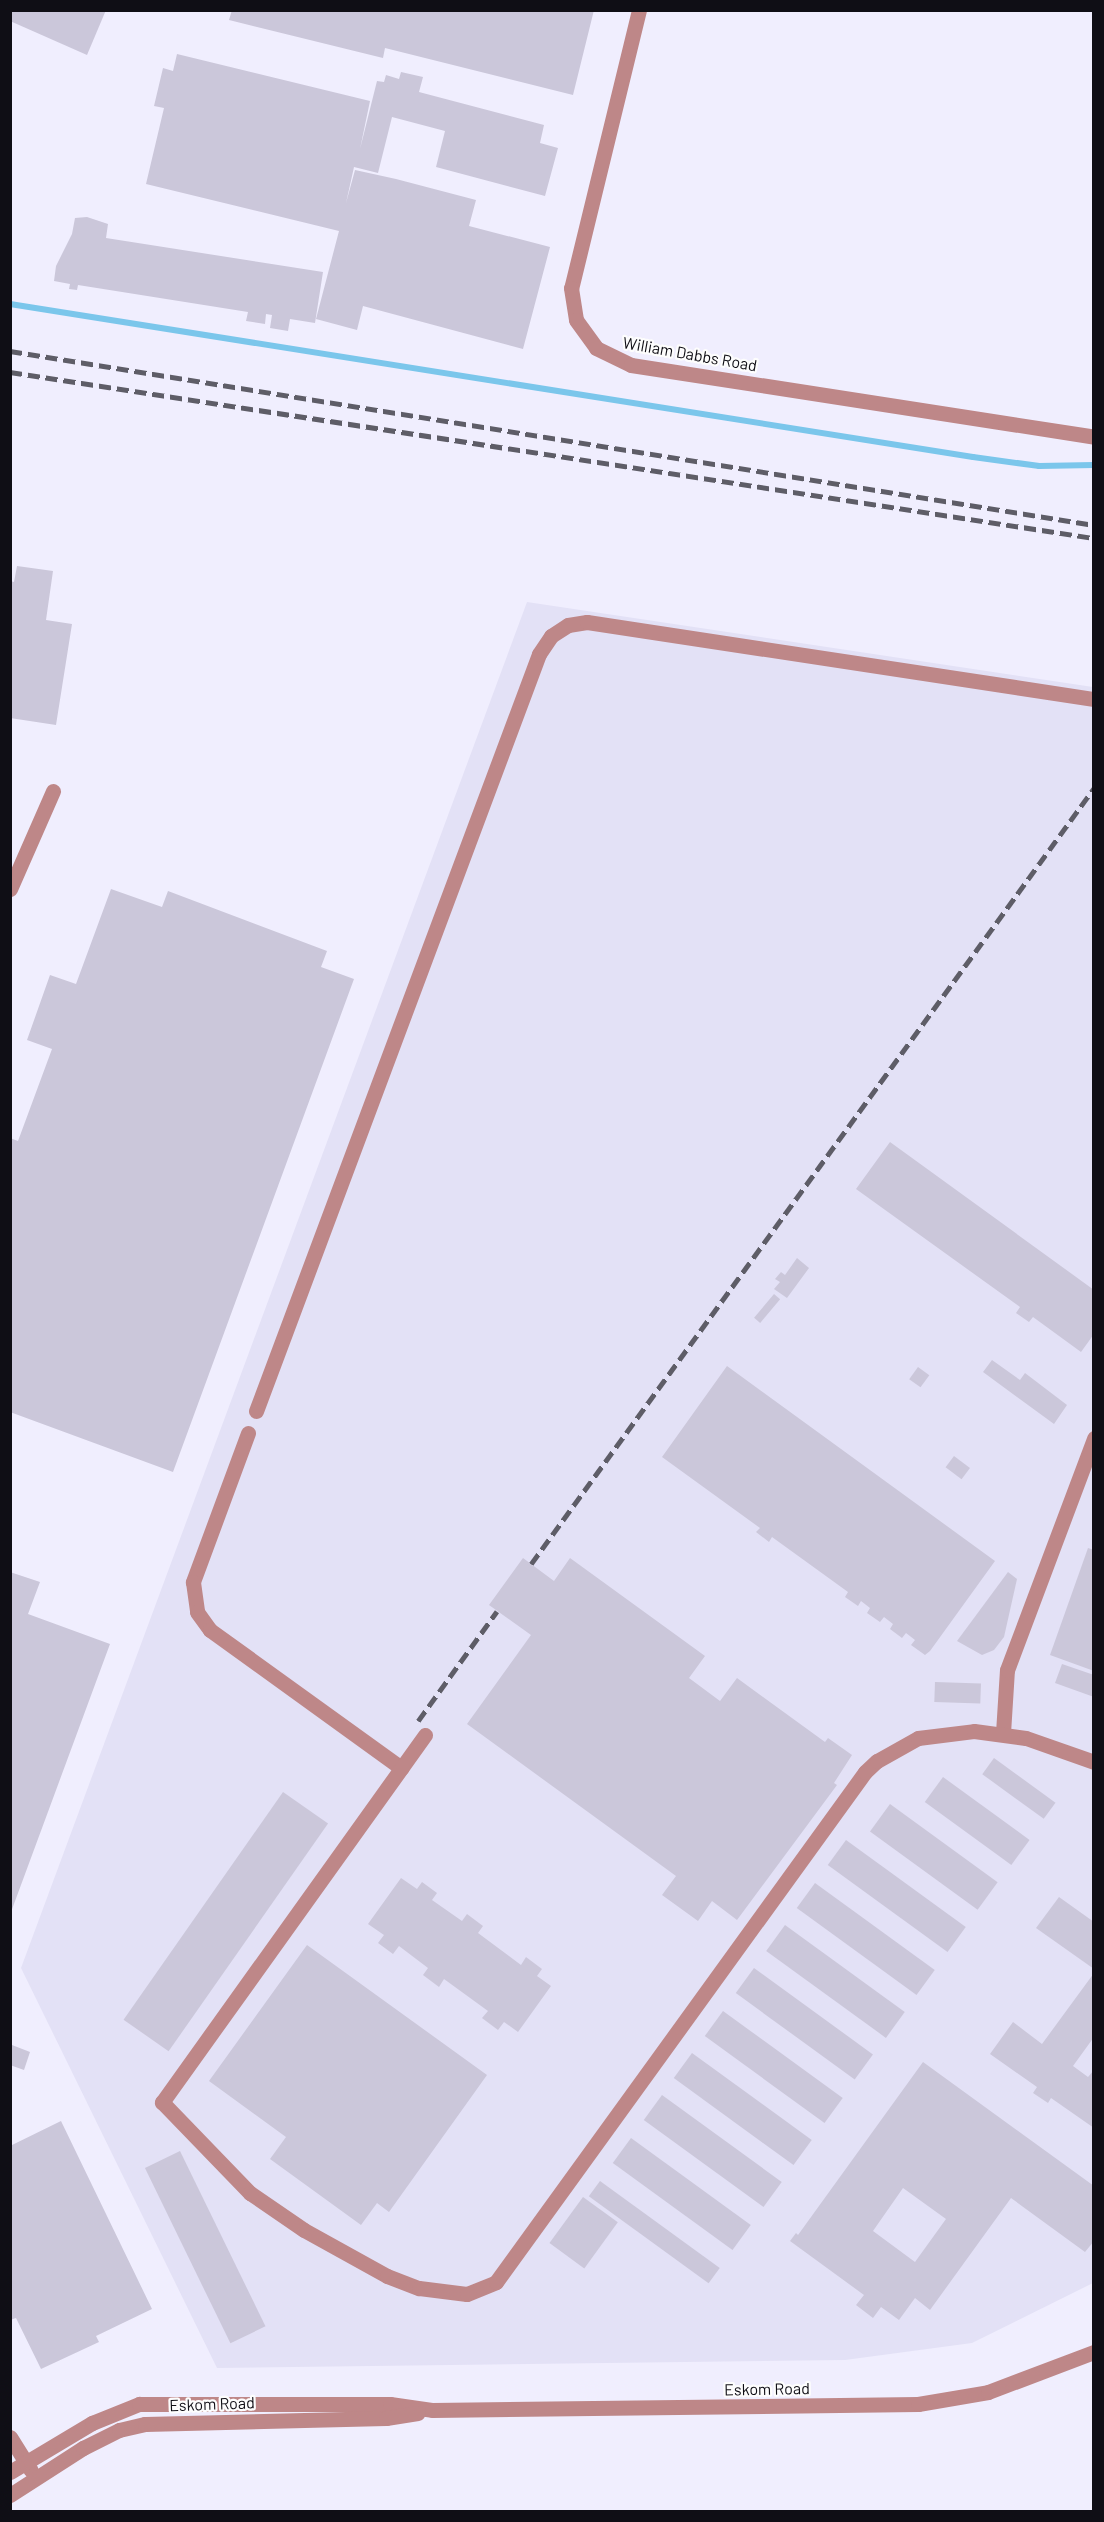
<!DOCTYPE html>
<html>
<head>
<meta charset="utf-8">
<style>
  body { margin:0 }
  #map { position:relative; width:1104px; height:2522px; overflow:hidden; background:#f0eefe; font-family:Barlow,sans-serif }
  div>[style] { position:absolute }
  .built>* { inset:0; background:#e3e1f6 }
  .stream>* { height:6px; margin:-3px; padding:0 3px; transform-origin:3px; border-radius:3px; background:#7bc6eb }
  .building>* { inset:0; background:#cbc7da; transform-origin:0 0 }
  .minor>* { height:15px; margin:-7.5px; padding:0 7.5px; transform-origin:7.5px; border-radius:7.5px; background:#be8788 }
  .rail>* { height:4.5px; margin-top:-2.25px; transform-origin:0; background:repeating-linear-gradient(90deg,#5e5d67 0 12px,transparent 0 18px) }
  span { translate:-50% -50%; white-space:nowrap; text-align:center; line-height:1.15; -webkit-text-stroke:4.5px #fdfdfd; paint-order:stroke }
  .street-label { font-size:16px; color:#0f0e15 }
  .frame { position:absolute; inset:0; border:12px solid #0f0e15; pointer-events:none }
</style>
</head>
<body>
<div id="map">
  <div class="built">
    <i style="clip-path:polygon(527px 602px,1093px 687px,1093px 2283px,972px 2343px,845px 2360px,217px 2368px,21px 1968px)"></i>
  </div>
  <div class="stream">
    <i style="left:10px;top:304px;width:975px;rotate:9.03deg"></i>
    <i style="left:973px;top:457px;width:67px;rotate:7.8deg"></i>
    <i style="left:1039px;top:466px;width:55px;rotate:-1deg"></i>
  </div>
  <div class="building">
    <i style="clip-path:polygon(10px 10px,106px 10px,87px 55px,10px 21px)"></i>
    <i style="clip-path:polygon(232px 10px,594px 10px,573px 95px,385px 48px,383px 58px,229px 20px)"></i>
    <i style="clip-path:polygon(177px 54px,370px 101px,360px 149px,377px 81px,384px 82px,386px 75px,399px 79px,401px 72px,423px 77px,419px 92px,544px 125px,540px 143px,558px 148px,545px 196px,436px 167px,445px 131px,392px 117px,378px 173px,354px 167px,346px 203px,355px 170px,396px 179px,476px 200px,469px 226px,550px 247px,523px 349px,363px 306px,357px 330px,316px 319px,339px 231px,146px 184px,164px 108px,154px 106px,163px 68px,173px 71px)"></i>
    <i style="clip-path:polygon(87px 217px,108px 224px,106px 238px,323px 272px,315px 323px,290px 319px,288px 331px,270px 328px,272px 315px,266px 314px,265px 324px,246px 321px,248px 312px,78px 285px,77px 290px,69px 289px,70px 284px,54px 281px,56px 266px,72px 234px,75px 218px)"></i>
    <i style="clip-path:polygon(17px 566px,53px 571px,46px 620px,72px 624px,56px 725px,10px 718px,10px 581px,14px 582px)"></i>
    <i style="clip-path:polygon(111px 889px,162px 907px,168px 891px,327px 951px,321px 967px,354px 979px,173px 1472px,10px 1412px,10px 1138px,18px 1141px,52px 1049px,27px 1040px,50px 975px,76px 984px)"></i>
    <i style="clip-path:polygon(890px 1142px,1094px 1290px,1094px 1334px,1081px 1352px,1033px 1317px,1029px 1322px,1016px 1313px,1020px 1307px,856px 1189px)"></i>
    <i style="clip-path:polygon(797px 1258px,809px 1268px,787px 1298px,774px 1289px,780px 1282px,775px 1279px,781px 1272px,785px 1275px)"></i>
    <i style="left:774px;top:1294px;width:8px;height:31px;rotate:40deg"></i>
    <i style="clip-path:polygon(992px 1360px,1020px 1380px,1025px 1373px,1067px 1405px,1054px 1424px,983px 1372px)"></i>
    <i style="clip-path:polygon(727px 1366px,995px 1561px,930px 1651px,925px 1655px,911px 1645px,915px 1640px,906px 1633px,902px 1638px,890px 1629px,893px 1624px,884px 1617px,880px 1622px,867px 1613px,870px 1608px,861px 1601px,858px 1606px,845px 1597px,848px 1592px,772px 1537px,769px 1542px,756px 1532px,760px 1528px,662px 1457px)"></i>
    <i style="left:918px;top:1367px;width:14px;height:15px;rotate:36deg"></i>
    <i style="left:954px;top:1456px;width:20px;height:14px;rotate:37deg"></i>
    <i style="clip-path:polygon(1088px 1548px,1094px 1550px,1094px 1671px,1050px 1655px)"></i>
    <i style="clip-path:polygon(523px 1558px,554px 1581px,570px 1558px,705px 1656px,689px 1678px,720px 1701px,737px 1678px,825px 1742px,828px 1738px,852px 1755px,834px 1783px,837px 1785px,737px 1920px,712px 1901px,698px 1921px,662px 1895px,676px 1876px,467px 1724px,531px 1635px,489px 1605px)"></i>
    <i style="clip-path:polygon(10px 1572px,40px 1582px,28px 1614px,110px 1644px,11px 1912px)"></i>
    <i style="clip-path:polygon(1008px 1572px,1017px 1579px,1004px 1637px,994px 1650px,982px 1655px,957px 1641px)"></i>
    <i style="clip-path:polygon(1062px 1664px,1094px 1675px,1094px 1697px,1055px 1683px)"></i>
    <i style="left:935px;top:1682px;width:46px;height:20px;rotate:2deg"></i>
    <i style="left:994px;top:1758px;width:76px;height:20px;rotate:36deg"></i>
    <i style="left:943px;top:1777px;width:107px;height:31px;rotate:36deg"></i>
    <i style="left:283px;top:1792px;width:55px;height:278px;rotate:35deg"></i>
    <i style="left:890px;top:1804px;width:133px;height:34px;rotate:36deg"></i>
    <i style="left:846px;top:1840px;width:148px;height:31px;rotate:36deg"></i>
    <i style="clip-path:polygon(401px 1878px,417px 1889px,422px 1882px,437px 1893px,432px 1900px,462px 1921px,467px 1914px,483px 1926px,478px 1933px,521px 1965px,526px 1957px,542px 1969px,537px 1976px,551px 1986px,518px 2032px,504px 2022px,498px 2030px,482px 2018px,488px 2011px,444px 1979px,439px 1987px,423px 1975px,428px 1968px,399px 1946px,393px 1954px,378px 1943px,384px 1935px,368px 1924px)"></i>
    <i style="left:815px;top:1883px;width:148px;height:31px;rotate:36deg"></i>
    <i style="clip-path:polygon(1059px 1897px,1094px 1922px,1094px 1969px,1036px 1928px)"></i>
    <i style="left:785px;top:1925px;width:148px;height:32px;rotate:36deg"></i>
    <i style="clip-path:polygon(307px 1945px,487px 2075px,389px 2212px,377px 2203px,361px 2225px,270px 2159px,286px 2137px,209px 2081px)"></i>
    <i style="left:754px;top:1968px;width:147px;height:31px;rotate:36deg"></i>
    <i style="clip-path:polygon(1094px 1973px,1094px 2037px,1073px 2066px,1088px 2077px,1094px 2070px,1094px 2128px,1051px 2098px,1048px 2103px,1033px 2093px,1037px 2087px,990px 2054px,1013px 2022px,1042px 2044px)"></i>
    <i style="left:723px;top:2011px;width:148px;height:31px;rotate:36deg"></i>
    <i style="clip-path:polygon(12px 2045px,30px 2052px,24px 2070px,10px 2065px)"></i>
    <i style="left:692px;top:2053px;width:148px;height:31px;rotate:36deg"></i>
    <i style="clip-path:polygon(evenodd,923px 2062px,1094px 2186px,1094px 2241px,1085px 2252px,1011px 2198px,930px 2310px,915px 2298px,899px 2320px,881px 2307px,873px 2318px,856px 2305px,864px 2295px,790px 2241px,796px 2233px,798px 2235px,923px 2062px,903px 2188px,946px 2219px,915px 2262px,873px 2231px,903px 2188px)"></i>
    <i style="left:662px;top:2095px;width:148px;height:31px;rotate:36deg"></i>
    <i style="clip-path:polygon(61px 2121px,152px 2309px,96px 2336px,99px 2342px,41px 2369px,16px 2318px,10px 2320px,10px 2146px)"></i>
    <i style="left:631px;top:2138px;width:148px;height:31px;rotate:36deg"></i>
    <i style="left:180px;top:2151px;width:195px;height:39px;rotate:64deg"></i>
    <i style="left:600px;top:2181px;width:148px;height:19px;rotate:36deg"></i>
    <i style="left:583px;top:2197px;width:43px;height:57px;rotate:36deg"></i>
  </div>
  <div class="minor">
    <i style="left:639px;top:10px;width:286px;rotate:103.7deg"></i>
    <i style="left:571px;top:288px;width:32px;rotate:81deg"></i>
    <i style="left:576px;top:320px;width:34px;rotate:54deg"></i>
    <i style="left:596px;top:348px;width:39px;rotate:26deg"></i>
    <i style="left:631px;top:365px;width:469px;rotate:8.8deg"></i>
    <i style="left:10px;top:889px;width:107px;rotate:-66.3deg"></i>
    <i style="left:256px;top:1411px;width:808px;rotate:-69.5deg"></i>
    <i style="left:539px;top:654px;width:22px;rotate:-56deg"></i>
    <i style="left:551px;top:636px;width:20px;rotate:-33deg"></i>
    <i style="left:568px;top:625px;width:19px;rotate:-9deg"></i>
    <i style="left:587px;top:622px;width:513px;rotate:8.64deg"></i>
    <i style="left:248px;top:1433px;width:159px;rotate:110.3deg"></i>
    <i style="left:193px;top:1582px;width:30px;rotate:82deg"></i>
    <i style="left:197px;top:1612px;width:22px;rotate:54deg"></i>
    <i style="left:210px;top:1630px;width:236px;rotate:35.8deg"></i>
    <i style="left:1003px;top:1733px;width:63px;rotate:-86.4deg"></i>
    <i style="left:1007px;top:1670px;width:248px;rotate:-69.4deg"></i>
    <i style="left:425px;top:1735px;width:452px;rotate:125.6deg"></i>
    <i style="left:162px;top:2102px;width:127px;rotate:46deg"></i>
    <i style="left:250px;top:2193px;width:65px;rotate:34.4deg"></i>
    <i style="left:304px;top:2230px;width:95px;rotate:29deg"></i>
    <i style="left:387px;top:2276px;width:34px;rotate:21deg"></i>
    <i style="left:419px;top:2288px;width:48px;rotate:7.1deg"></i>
    <i style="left:467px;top:2294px;width:31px;rotate:-22deg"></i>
    <i style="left:496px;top:2282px;width:629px;rotate:-54.11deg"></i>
    <i style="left:865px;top:1772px;width:16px;rotate:-43deg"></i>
    <i style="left:877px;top:1761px;width:47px;rotate:-29.3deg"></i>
    <i style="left:918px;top:1738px;width:56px;rotate:-7.1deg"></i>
    <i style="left:974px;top:1731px;width:52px;rotate:7.7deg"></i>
    <i style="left:1026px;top:1738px;width:72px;rotate:19.4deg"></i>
    <i style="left:10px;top:2437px;width:39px;rotate:58deg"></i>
    <i style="left:10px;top:2472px;width:96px;rotate:-30.9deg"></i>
    <i style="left:92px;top:2423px;width:51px;rotate:-22deg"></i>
    <i style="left:139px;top:2404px;width:251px"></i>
    <i style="left:390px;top:2404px;width:42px;rotate:8.1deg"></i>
    <i style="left:432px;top:2410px;width:486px;rotate:-0.7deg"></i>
    <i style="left:918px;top:2404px;width:71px;rotate:-9.7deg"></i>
    <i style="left:988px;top:2392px;width:113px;rotate:-20.7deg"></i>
    <i style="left:10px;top:2495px;width:87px;rotate:-32.8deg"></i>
    <i style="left:83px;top:2448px;width:40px;rotate:-26.6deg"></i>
    <i style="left:119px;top:2430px;width:27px;rotate:-13deg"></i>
    <i style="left:145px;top:2424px;width:241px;rotate:-1.4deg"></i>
    <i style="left:386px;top:2418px;width:32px;rotate:-9deg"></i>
  </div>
  <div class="rail">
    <i style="left:10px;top:351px;width:1098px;rotate:9.12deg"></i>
    <i style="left:10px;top:372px;width:1097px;rotate:8.71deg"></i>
    <i style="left:531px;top:1564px;width:959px;rotate:-54.04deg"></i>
    <i style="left:418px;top:1721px;width:135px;rotate:-54.3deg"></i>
  </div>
  <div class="street-label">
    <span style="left:690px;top:354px;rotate:10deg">William Dabbs Road</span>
    <span style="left:767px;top:2389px;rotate:-1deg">Eskom Road</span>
    <span style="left:212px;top:2404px;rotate:-2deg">Eskom Road</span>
  </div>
  <div class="frame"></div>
</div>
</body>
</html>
